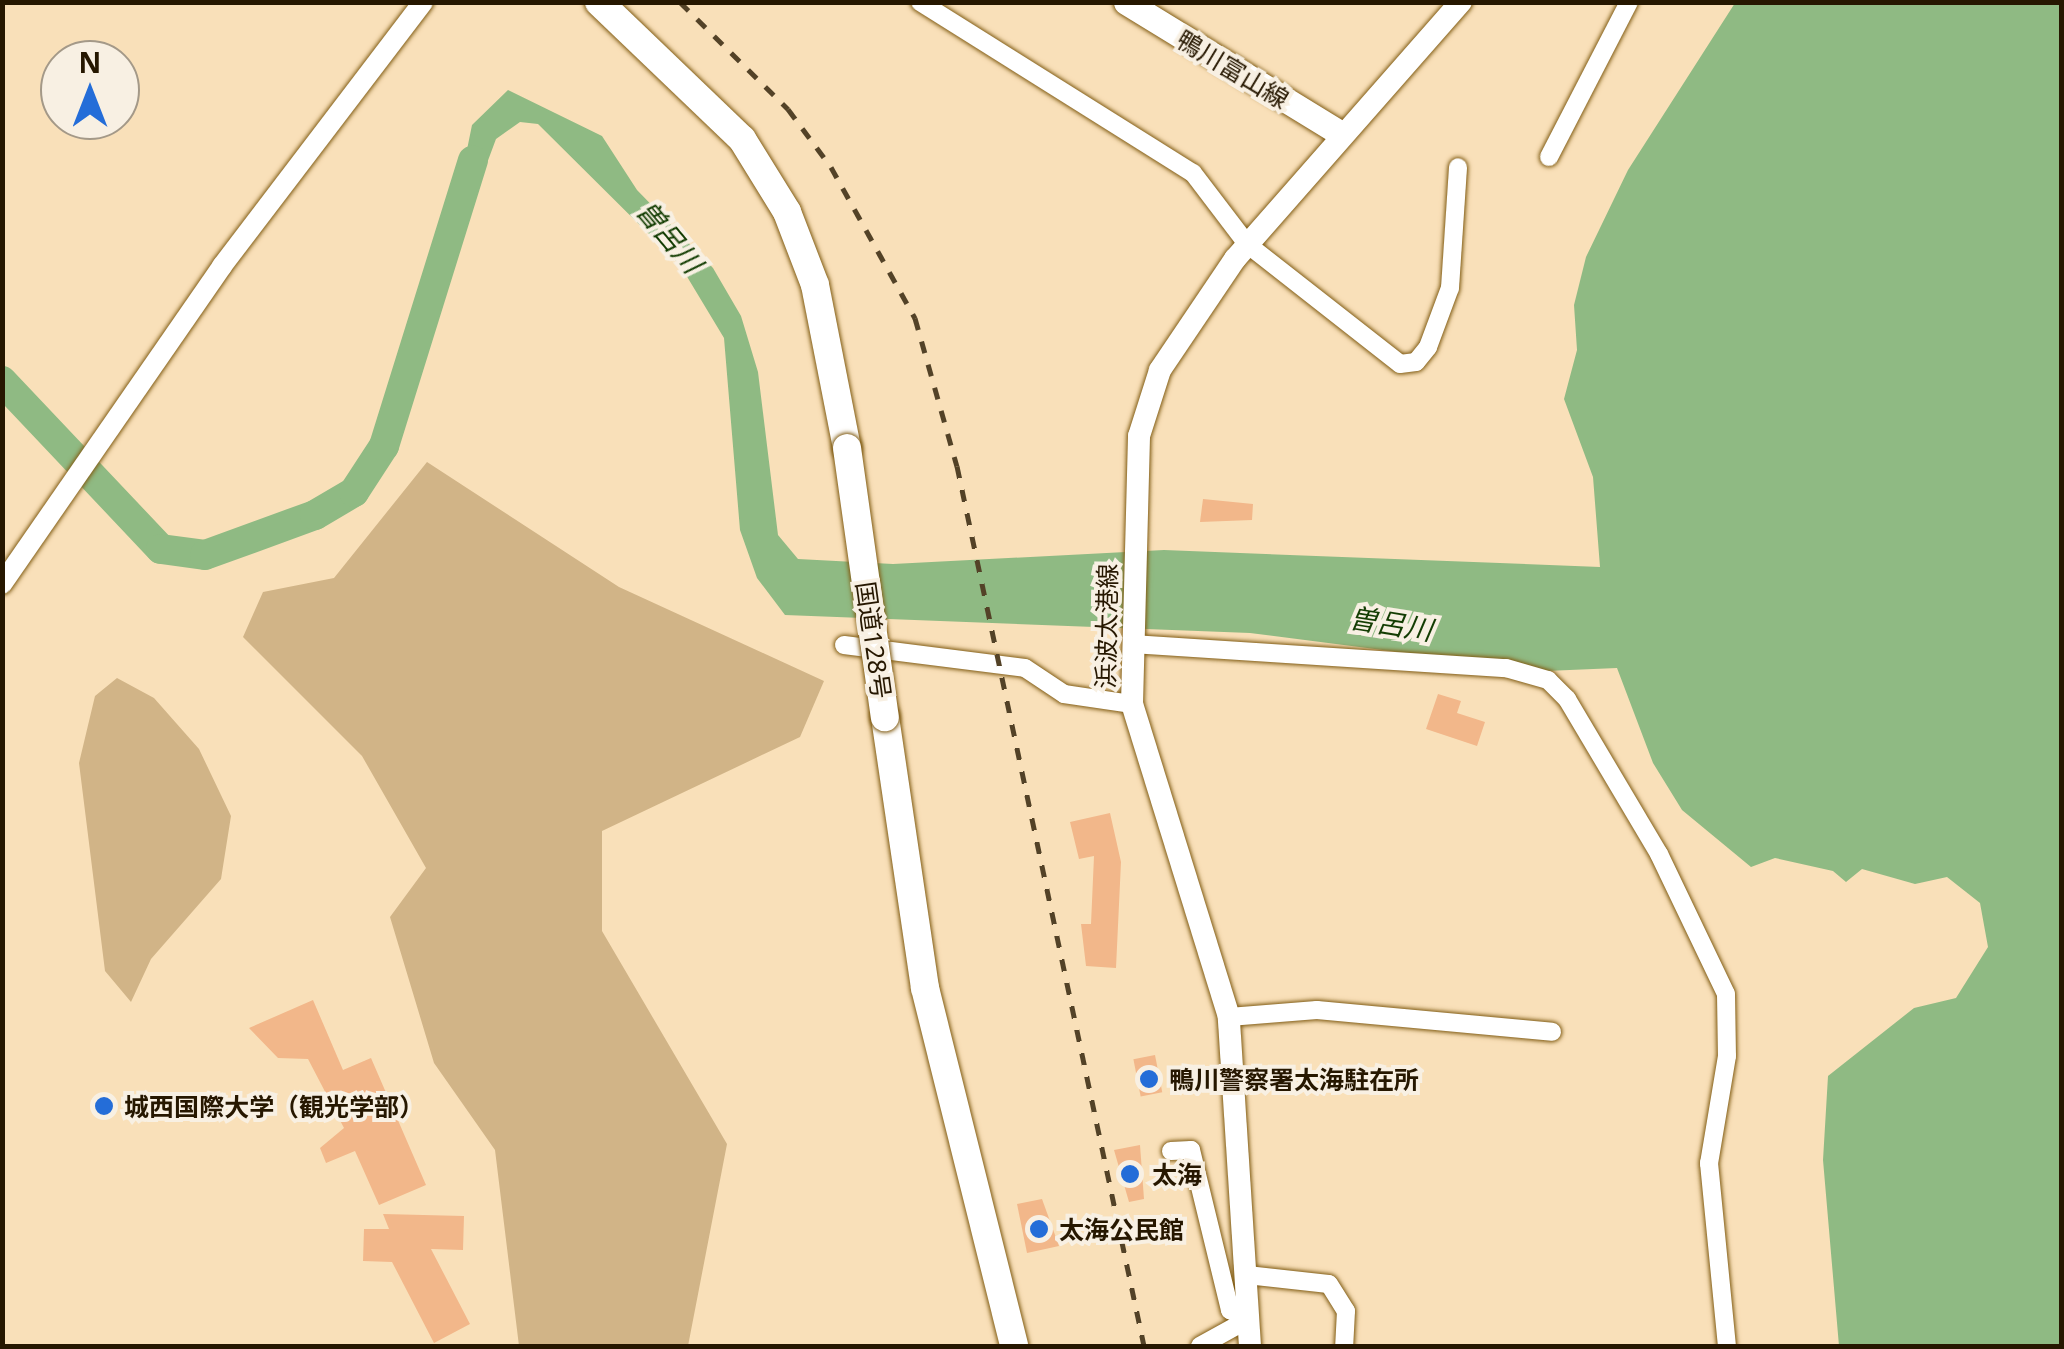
<!DOCTYPE html>
<html>
<head>
<meta charset="utf-8">
<style>
  body { margin:0 }
  #map { position:relative; width:2064px; height:1349px; overflow:hidden; background:#f9e0b9; font-family:"Noto Sans","Noto Sans JP",sans-serif }
  div>[style] { position:absolute }
  .green>* { inset:0; background:#d1b487 }
  .water>* { inset:0; background:#8fba83 }
  .river>* { height:30px; margin:-15px; padding:0 15px; transform-origin:15px; border-radius:15px; background:#8fba83 }
  .building>* { inset:0; background:#f2b78a; transform-origin:0 0 }
  .roads { filter:drop-shadow(0 0 2px #825d15) drop-shadow(0 0 2px #825d15) }
  .minor>* { height:18px; margin:-9px; padding:0 9px; transform-origin:9px; border-radius:9px; background:#fff }
  .tertiary>* { height:20px; margin:-10px; padding:0 10px; transform-origin:10px; border-radius:10px; background:#fff }
  .secondary>* { height:22px; margin:-11px; padding:0 11px; transform-origin:11px; border-radius:11px; background:#fff }
  .primary>* { height:25px; margin:-12.5px; padding:0 12.5px; transform-origin:12.5px; border-radius:12.5px; background:#fff }
  .trunk>* { height:28px; margin:-14px; padding:0 14px; transform-origin:14px; border-radius:14px; background:#fff }
  .rail>* { height:5px; margin-top:-2.5px; transform-origin:0; background:repeating-linear-gradient(90deg,#534227 0 12px,transparent 0 24px) }
  .bridges { filter:drop-shadow(0 0 2px #825d15) drop-shadow(0 0 2px #825d15) }
  .trunk-bridge>* { height:28px; margin:-14px; padding:0 14px; transform-origin:14px; border-radius:14px; background:#fff }
  .dots>* { width:28px; height:28px; translate:-50% -50%; box-sizing:border-box; border:5px solid #f8f0e3; border-radius:50% }
  span { translate:-50% -50%; white-space:nowrap; text-align:center; line-height:1.15; -webkit-text-stroke:8px #f8f0e3; paint-order:stroke }
  .street-label { font-size:25px; color:#261700 }
  .poi-label { font-size:25px; color:#261700; font-weight:700 }
  .left { translate:0 -50%; text-align:left }
  .water-label { font-size:28px; color:#133d03; font-style:italic }
  .frame { position:absolute; inset:0; border:5px solid #261700; pointer-events:none }
  .north { position:absolute; left:40px; top:40px; width:100px; height:100px; box-sizing:border-box; background:#f8f0e3; border:2px solid #a49988; border-radius:50%; rotate:0deg; font-size:28px; font-weight:700; line-height:40px; text-align:center; color:#261700 }
  .north::after { content:''; display:block; margin:auto; width:35px; height:45px; background:#246dd8; clip-path:polygon(50% 0,100% 100%,50% 72%,0 100%) }
</style>
</head>
<body>
<div id="map">
  <div class="green">
    <i style="clip-path:polygon(427px 462px,619px 587px,824px 681px,800px 737px,602px 831px,602px 931px,727px 1144px,688px 1346px,519px 1346px,495px 1150px,434px 1063px,390px 917px,426px 868px,362px 756px,243px 637px,263px 592px,334px 578px)"></i>
    <i style="clip-path:polygon(117px 678px,154px 698px,199px 749px,231px 816px,221px 879px,151px 959px,131px 1002px,105px 971px,79px 763px,95px 696px)"></i>
  </div>
  <div class="water">
    <i style="clip-path:polygon(1735px 3px,2061px 3px,2061px 1346px,1839px 1346px,1823px 1160px,1828px 1076px,1914px 1008px,1956px 998px,1988px 947px,1980px 903px,1947px 877px,1915px 884px,1862px 869px,1846px 882px,1833px 871px,1775px 858px,1751px 867px,1682px 810px,1653px 763px,1617px 668px,1546px 671px,1250px 633px,785px 615px,757px 578px,740px 530px,724px 338px,680px 265px,538px 124px,520px 122px,496px 139px,480px 182px,456px 204px,472px 125px,508px 90px,602px 136px,637px 190px,713px 268px,741px 316px,758px 372px,778px 535px,798px 559px,893px 564px,1164px 550px,1600px 567px,1593px 477px,1564px 399px,1577px 350px,1574px 305px,1586px 257px,1628px 170px)"></i>
  </div>
  <div class="river">
    <i style="left:2px;top:381px;width:231px;rotate:46.6deg"></i>
    <i style="left:161px;top:549px;width:44px;rotate:7.8deg"></i>
    <i style="left:205px;top:555px;width:117px;rotate:-20deg"></i>
    <i style="left:315px;top:515px;width:45px;rotate:-30.5deg"></i>
    <i style="left:354px;top:492px;width:55px;rotate:-56.9deg"></i>
    <i style="left:384px;top:446px;width:299px;rotate:-72.7deg"></i>
  </div>
  <div class="building">
    <i style="clip-path:polygon(1203px 499px,1253px 504px,1252px 520px,1200px 522px)"></i>
    <i style="clip-path:polygon(1438px 694px,1461px 701px,1457px 713px,1485px 722px,1477px 746px,1426px 729px)"></i>
    <i style="clip-path:polygon(1110px 813px,1121px 862px,1116px 968px,1086px 966px,1081px 924px,1091px 924px,1094px 856px,1079px 859px,1070px 822px)"></i>
    <i style="clip-path:polygon(313px 1000px,343px 1070px,371px 1058px,426px 1185px,379px 1205px,355px 1151px,326px 1163px,320px 1148px,344px 1128px,308px 1059px,278px 1058px,249px 1028px)"></i>
    <i style="left:1155px;top:1055px;width:38px;height:22px;rotate:79deg"></i>
    <i style="clip-path:polygon(1140px 1145px,1144px 1199px,1129px 1202px,1114px 1150px)"></i>
    <i style="clip-path:polygon(1042px 1199px,1059px 1246px,1027px 1253px,1017px 1204px)"></i>
    <i style="clip-path:polygon(383px 1214px,464px 1216px,463px 1250px,431px 1249px,470px 1324px,434px 1343px,392px 1262px,363px 1261px,364px 1229px,389px 1229px)"></i>
  </div>
  <div class="roads">
    <div class="minor">
      <i style="left:920px;top:2px;width:322px;rotate:32.1deg"></i>
      <i style="left:1193px;top:173px;width:89px;rotate:52.7deg"></i>
      <i style="left:1247px;top:244px;width:194px;rotate:38.1deg"></i>
      <i style="left:1400px;top:364px;width:16px;rotate:-7deg"></i>
      <i style="left:1416px;top:362px;width:19px;rotate:-51deg"></i>
      <i style="left:1428px;top:347px;width:63px;rotate:-69.6deg"></i>
      <i style="left:1450px;top:288px;width:121px;rotate:-86.2deg"></i>
      <i style="left:1549px;top:157px;width:174px;rotate:-62.7deg"></i>
      <i style="left:1132px;top:644px;width:375px;rotate:3.7deg"></i>
      <i style="left:1506px;top:668px;width:44px;rotate:15.9deg"></i>
      <i style="left:1548px;top:680px;width:27px;rotate:45deg"></i>
      <i style="left:1567px;top:699px;width:180px;rotate:59.3deg"></i>
      <i style="left:1659px;top:854px;width:155px;rotate:64.4deg"></i>
      <i style="left:1726px;top:994px;width:62px;rotate:89.1deg"></i>
      <i style="left:1727px;top:1056px;width:109px;rotate:99.5deg"></i>
      <i style="left:1709px;top:1163px;width:184px;rotate:84.4deg"></i>
      <i style="left:844px;top:645px;width:182px;rotate:7.2deg"></i>
      <i style="left:1025px;top:668px;width:47px;rotate:33.7deg"></i>
      <i style="left:1064px;top:694px;width:69px;rotate:8.4deg"></i>
      <i style="left:1229px;top:1017px;width:88px;rotate:-4.5deg"></i>
      <i style="left:1317px;top:1010px;width:236px;rotate:5.3deg"></i>
      <i style="left:1171px;top:1151px;width:20px;rotate:-3deg"></i>
      <i style="left:1191px;top:1150px;width:165px;rotate:76.3deg"></i>
      <i style="left:1230px;top:1310px;width:21px;rotate:25deg"></i>
      <i style="left:1247px;top:1275px;width:82px;rotate:6.3deg"></i>
      <i style="left:1329px;top:1284px;width:32px;rotate:58deg"></i>
      <i style="left:1346px;top:1311px;width:35px;rotate:93deg"></i>
      <i style="left:1200px;top:1346px;width:56px;rotate:-28.9deg"></i>
    </div>
    <div class="tertiary">
      <i style="left:2px;top:584px;width:387px;rotate:-55.3deg"></i>
      <i style="left:222px;top:266px;width:332px;rotate:-52.7deg"></i>
    </div>
    <div class="secondary">
      <i style="left:1250px;top:1346px;width:330px;rotate:-93.7deg"></i>
      <i style="left:1229px;top:1017px;width:328px;rotate:-107.2deg"></i>
      <i style="left:1132px;top:704px;width:268px;rotate:-88.5deg"></i>
      <i style="left:1139px;top:436px;width:69px;rotate:-72.3deg"></i>
      <i style="left:1160px;top:370px;width:134px;rotate:-56deg"></i>
      <i style="left:1235px;top:259px;width:342px;rotate:-48.7deg"></i>
    </div>
    <div class="primary">
      <i style="left:1126px;top:2px;width:252px;rotate:31.5deg"></i>
    </div>
    <div class="trunk">
      <i style="left:599px;top:2px;width:198px;rotate:43.8deg"></i>
      <i style="left:742px;top:139px;width:86px;rotate:58.3deg"></i>
      <i style="left:787px;top:212px;width:78px;rotate:69deg"></i>
      <i style="left:815px;top:285px;width:166px;rotate:78.9deg"></i>
      <i style="left:885px;top:717px;width:274px;rotate:81.6deg"></i>
      <i style="left:925px;top:988px;width:369px;rotate:76deg"></i>
    </div>
  </div>
  <div class="rail">
    <i style="left:680px;top:2px;width:152px;rotate:44.7deg"></i>
    <i style="left:788px;top:109px;width:72px;rotate:53.4deg"></i>
    <i style="left:831px;top:167px;width:173px;rotate:60.9deg"></i>
    <i style="left:915px;top:318px;width:154px;rotate:74.2deg"></i>
    <i style="left:957px;top:466px;width:900px;rotate:78deg"></i>
  </div>
  <div class="bridges">
    <div class="trunk-bridge">
      <i style="left:847px;top:448px;width:272px;rotate:82deg"></i>
    </div>
  </div>
  <div class="dots">
    <i style="left:1149px;top:1079px;background:#246dd8"></i>
    <i style="left:104px;top:1106px;background:#246dd8"></i>
    <i style="left:1130px;top:1174px;background:#246dd8"></i>
    <i style="left:1039px;top:1229px;background:#246dd8"></i>
  </div>
  <div class="street-label">
    <span style="left:1233px;top:69px;rotate:31deg">鴨川富山線</span>
    <span style="left:1106px;top:626px;rotate:-89deg">浜波太港線</span>
    <span style="left:874px;top:640px;rotate:82deg">国道128号</span>
  </div>
  <div class="poi-label">
    <span class="left" style="left:1169px;top:1079px">鴨川警察署太海駐在所</span>
    <span class="left" style="left:124px;top:1106px">城西国際大学（観光学部）</span>
    <span class="left" style="left:1152px;top:1174px">太海</span>
    <span class="left" style="left:1059px;top:1229px">太海公民館</span>
  </div>
  <div class="water-label">
    <span style="left:670px;top:236px;rotate:50deg">曽呂川</span>
    <span style="left:1391px;top:623px;rotate:9deg">曽呂川</span>
  </div>
  <div class="frame"></div>
  <div class="north">N</div>
</div>
</body>
</html>
